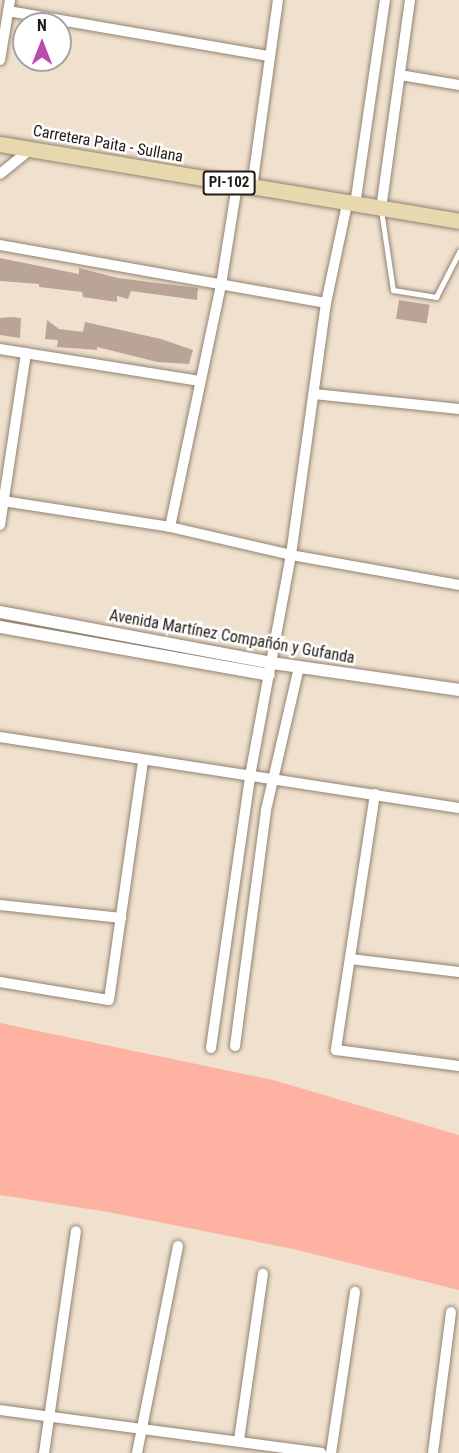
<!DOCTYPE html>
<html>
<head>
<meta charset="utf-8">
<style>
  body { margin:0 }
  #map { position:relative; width:459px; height:1453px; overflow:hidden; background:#f0e0ce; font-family:"Roboto Condensed",sans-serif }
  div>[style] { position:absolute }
  .green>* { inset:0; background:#fdb2a2 }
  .building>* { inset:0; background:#baa498; transform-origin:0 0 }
  .roads { filter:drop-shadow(0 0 2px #918372) drop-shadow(0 0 2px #918372) }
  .service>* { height:5px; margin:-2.5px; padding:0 2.5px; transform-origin:2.5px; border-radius:2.5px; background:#fff }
  .minor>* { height:10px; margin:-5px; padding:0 5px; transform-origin:5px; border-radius:5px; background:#fff }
  .tertiary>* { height:12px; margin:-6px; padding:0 6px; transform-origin:6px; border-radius:6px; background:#fff }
  .primary>* { height:15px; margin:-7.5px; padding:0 7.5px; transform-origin:7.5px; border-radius:7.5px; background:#e7d8ad }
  span { translate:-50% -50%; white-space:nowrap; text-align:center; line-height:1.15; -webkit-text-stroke:5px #fff; paint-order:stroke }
  .shield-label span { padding:2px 4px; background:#fff; border:2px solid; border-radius:4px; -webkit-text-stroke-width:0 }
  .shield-label { font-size:15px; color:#211c15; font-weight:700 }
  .street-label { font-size:16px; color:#211c15 }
  .north { position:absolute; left:12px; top:12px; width:60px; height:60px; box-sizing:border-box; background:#fff; border:2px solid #a6a4a1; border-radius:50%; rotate:0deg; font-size:16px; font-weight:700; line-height:24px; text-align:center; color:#211c15 }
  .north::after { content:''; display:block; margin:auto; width:21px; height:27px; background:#ba4cab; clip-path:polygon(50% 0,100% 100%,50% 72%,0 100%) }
</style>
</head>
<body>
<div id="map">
  <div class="green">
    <i style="clip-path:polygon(0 1023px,273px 1080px,459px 1135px,459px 1290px,293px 1249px,108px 1212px,0 1195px)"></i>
  </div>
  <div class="building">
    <i style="clip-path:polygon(0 258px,79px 274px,79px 268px,118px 278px,198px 288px,197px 300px,131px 291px,128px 299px,117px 296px,117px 302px,83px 297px,82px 292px,39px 287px,39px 284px,0 281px)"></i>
    <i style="left:399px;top:300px;width:31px;height:19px;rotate:9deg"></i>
    <i style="clip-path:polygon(11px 317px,21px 318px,20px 338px,0 335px,0 318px)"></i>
    <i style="clip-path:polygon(47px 320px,59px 329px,83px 332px,85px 322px,161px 339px,193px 350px,189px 364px,157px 362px,97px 347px,97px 350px,57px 347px,58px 340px,45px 339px)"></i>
  </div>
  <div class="roads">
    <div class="service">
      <i style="left:381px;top:210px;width:81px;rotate:81.5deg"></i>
      <i style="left:393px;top:290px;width:44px;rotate:9.2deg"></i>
      <i style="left:436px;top:297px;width:51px;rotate:-62.9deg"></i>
    </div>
    <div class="minor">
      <i style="left:8px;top:11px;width:265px;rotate:9.8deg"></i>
      <i style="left:0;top:60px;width:61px;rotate:-80.5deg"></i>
      <i style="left:400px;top:75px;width:60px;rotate:9.6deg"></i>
      <i style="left:0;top:174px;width:40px;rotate:-39deg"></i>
      <i style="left:252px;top:187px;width:189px;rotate:-82.1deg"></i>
      <i style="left:355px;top:205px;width:207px;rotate:-81.7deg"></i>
      <i style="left:381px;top:209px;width:211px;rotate:-82.1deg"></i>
      <i style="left:0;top:245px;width:331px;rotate:10.1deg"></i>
      <i style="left:0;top:349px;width:202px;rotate:9.1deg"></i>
      <i style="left:314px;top:394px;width:146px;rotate:5.9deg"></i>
      <i style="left:3px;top:501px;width:169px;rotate:8.8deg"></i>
      <i style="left:170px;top:527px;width:124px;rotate:13deg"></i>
      <i style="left:291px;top:555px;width:171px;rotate:10.1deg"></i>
      <i style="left:0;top:525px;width:174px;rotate:-81.4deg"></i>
      <i style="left:170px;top:527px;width:247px;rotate:-78.1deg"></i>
      <i style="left:221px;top:285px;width:101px;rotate:-80.9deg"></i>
      <i style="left:0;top:737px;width:464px;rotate:8.8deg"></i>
      <i style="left:375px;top:794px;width:259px;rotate:98.7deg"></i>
      <i style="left:336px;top:1050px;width:124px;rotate:7.4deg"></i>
      <i style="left:0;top:905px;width:122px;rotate:6.1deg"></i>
      <i style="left:350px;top:959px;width:110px;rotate:6.8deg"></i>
      <i style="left:0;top:982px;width:110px;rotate:9.4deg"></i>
      <i style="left:109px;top:1000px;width:242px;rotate:-81.9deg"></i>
      <i style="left:235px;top:1046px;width:238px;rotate:-82.5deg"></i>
      <i style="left:266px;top:810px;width:147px;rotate:-77deg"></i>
      <i style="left:211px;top:1048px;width:275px;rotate:-81.8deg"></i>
      <i style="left:250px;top:776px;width:225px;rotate:-79.5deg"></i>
      <i style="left:291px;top:555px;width:254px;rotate:-82.1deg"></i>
      <i style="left:326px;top:303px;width:101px;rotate:-78deg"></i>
      <i style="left:0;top:1410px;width:324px;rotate:7.6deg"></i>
      <i style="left:239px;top:1440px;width:168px;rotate:-81.8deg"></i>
      <i style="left:44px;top:1453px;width:224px;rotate:-81.8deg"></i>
      <i style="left:137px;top:1453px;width:211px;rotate:-78.8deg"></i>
      <i style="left:331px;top:1453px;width:163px;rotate:-81.5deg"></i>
      <i style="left:433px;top:1453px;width:142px;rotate:-82.7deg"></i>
    </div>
    <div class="tertiary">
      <i style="left:0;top:612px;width:277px;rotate:10.6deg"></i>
      <i style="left:272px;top:663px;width:189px;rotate:8.2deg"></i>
      <i style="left:0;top:627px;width:273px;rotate:10.1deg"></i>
    </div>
    <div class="primary">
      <i style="left:0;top:144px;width:465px;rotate:9.5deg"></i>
    </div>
  </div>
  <div class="shield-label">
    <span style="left:229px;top:183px">PI-102</span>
  </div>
  <div class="street-label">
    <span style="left:108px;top:144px;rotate:10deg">Carretera Paita - Sullana</span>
    <span style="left:232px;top:637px;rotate:10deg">Avenida Martínez Compañón y Gufanda</span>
  </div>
  <div class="north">N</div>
</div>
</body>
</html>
